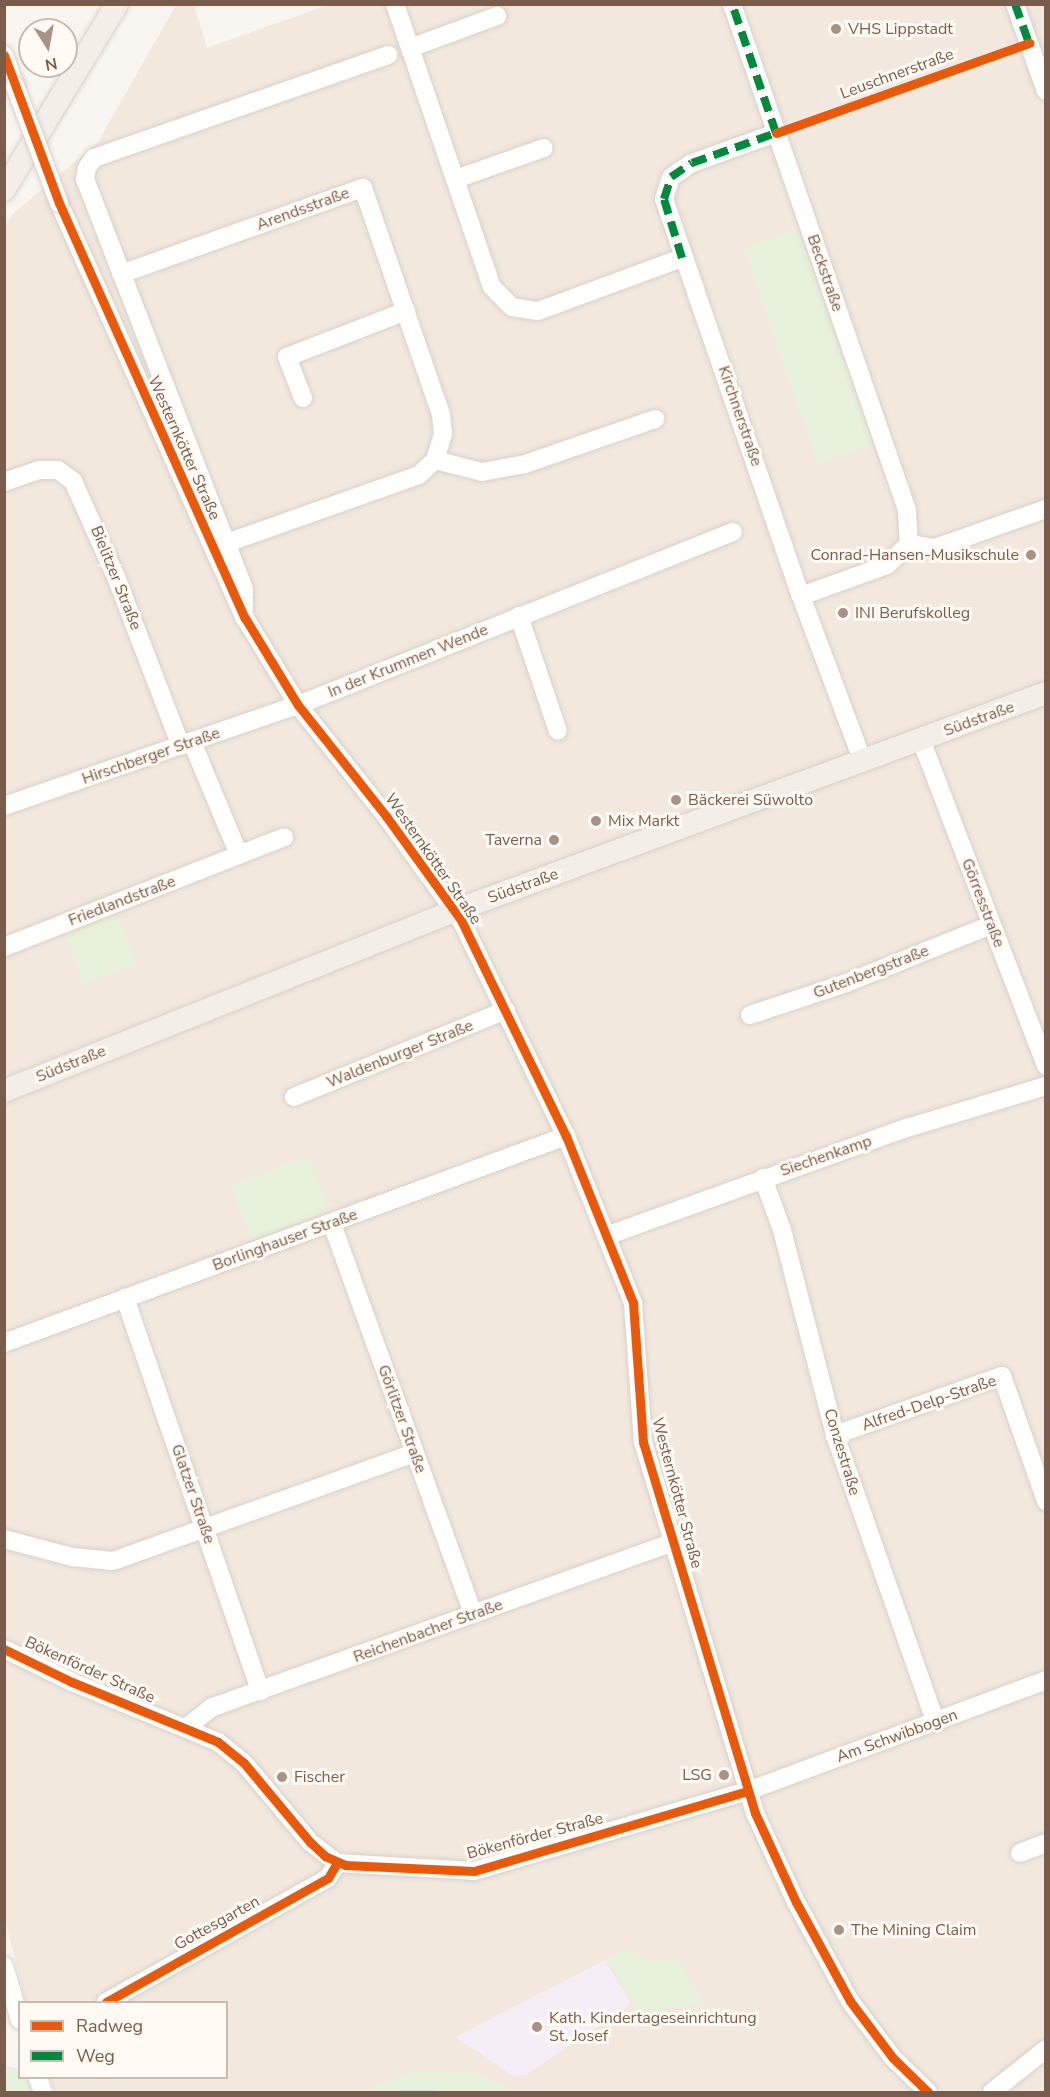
<!DOCTYPE html>
<html>
<head>
<meta charset="utf-8">
<style>
  body { margin:0 }
  #map { position:relative; width:1050px; height:2097px; overflow:hidden; background:#f9f5f0; font-family:"Nunito Sans",sans-serif }
  div>[style] { position:absolute }
  .residential>* { inset:0; background:#f2e8de }
  .education>* { inset:0; background:#f6eef6 }
  .green>* { inset:0; background:#e7f0db; transform-origin:0 0 }
  .stream>* { height:4px; margin:-2px; padding:0 2px; transform-origin:2px; border-radius:2px; background:#d0e8ea }
  .roads { filter:drop-shadow(0 0 2px #d7d1cb) drop-shadow(0 0 2px #d7d1cb) }
  .minor>* { height:18px; margin:-9px; padding:0 9px; transform-origin:9px; border-radius:9px; background:#fefefd }
  .major>* { height:22px; margin:-11px; padding:0 11px; transform-origin:11px; border-radius:11px; background:#f3eee8 }
  .bridges { filter:drop-shadow(0 0 2px #d7d1cb) drop-shadow(0 0 2px #d7d1cb) }
  .minor-bridge>* { height:18px; margin:-9px; padding:0 9px; transform-origin:9px; border-radius:9px; background:#fefefd }
  .quiet>* { height:8px; margin-top:-4px; transform-origin:0; background:repeating-linear-gradient(90deg,#00873e 0 15px,transparent 0 23px) }
  .cycleway>* { height:9px; margin:-4.5px; padding:0 4.5px; transform-origin:4.5px; border-radius:4.5px; background:#e8590c }
  .dots>* { width:16px; height:16px; translate:-50% -50%; box-sizing:border-box; border:3px solid #fffaf3; border-radius:50% }
  span { translate:-50% -50%; white-space:nowrap; text-align:center; line-height:1.15; -webkit-text-stroke:6px #fffaf3; paint-order:stroke }
  .poi-label { font-size:16px; color:#7a5c4d }
  .left { translate:0 -50%; text-align:left }
  .right { translate:-100% -50%; text-align:right }
  .street-label { font-size:16px; color:#7a5c4d }
  .frame { position:absolute; inset:0; border:6px solid #7a5c4d; pointer-events:none }
  .legend { position:absolute; left:18px; top:2001px; width:210px; height:78px; box-sizing:border-box; background:#fffaf3; border:2px solid #cabbb1; margin:0; padding:8px 10px; list-style:none; font-size:18px; color:#7a5c4d }
  .legend li { display:flex; align-items:center; gap:12px; height:30px }
  .legend b { width:30px; border:2px solid #cabbb1 }
  .north { position:absolute; left:18px; top:18px; width:60px; height:60px; box-sizing:border-box; background:#fffaf3; border:2px solid #cabbb1; border-radius:50%; rotate:169deg; font-size:16px; font-weight:700; line-height:24px; text-align:center; color:#7a5c4d }
  .north::after { content:''; display:block; margin:auto; width:21px; height:27px; background:#a69286; clip-path:polygon(50% 0,100% 100%,50% 72%,0 100%) }
</style>
</head>
<body>
<div id="map">
  <div class="residential">
    <i style="clip-path:polygon(176px 5px,194px 5px,207px 48px,328px 5px,1045px 5px,1045px 2092px,515px 2092px,473px 2072px,374px 2087px,375px 2092px,55px 2092px,50px 2078px,226px 2078px,226px 2002px,26px 2002px,5px 1920px,4px 226px,13px 214px,98px 142px)"></i>
  </div>
  <div class="education">
    <i style="clip-path:polygon(605px 1960px,631px 2004px,526px 2075px,513px 2076px,455px 2037px)"></i>
  </div>
  <div class="green">
    <i style="left:798px;top:229px;width:228px;height:58px;rotate:71deg"></i>
    <i style="left:117px;top:912px;width:55px;height:57px;rotate:69deg"></i>
    <i style="left:308px;top:1156px;width:58px;height:83px;rotate:69deg"></i>
    <i style="clip-path:polygon(627px 1949px,651px 1961px,677px 1959px,704px 2002px,643px 2014px,637px 2011px,607px 1959px)"></i>
    <i style="clip-path:polygon(7px 2066px,19px 2069px,20px 2078px,27px 2078px,32px 2092px,5px 2092px)"></i>
    <i style="clip-path:polygon(417px 2071px,473px 2072px,515px 2092px,375px 2092px,374px 2086px)"></i>
  </div>
  <div class="stream">
    <i style="left:400px;top:2092px;width:37px"></i>
  </div>
  <div class="roads">
    <div class="minor">
      <i style="left:395px;top:4px;width:299px;rotate:71.1deg"></i>
      <i style="left:492px;top:287px;width:28px;rotate:45deg"></i>
      <i style="left:512px;top:307px;width:26px;rotate:9deg"></i>
      <i style="left:538px;top:311px;width:153px;rotate:-20.2deg"></i>
      <i style="left:732px;top:4px;width:535px;rotate:70.92deg"></i>
      <i style="left:907px;top:510px;width:34px;rotate:87deg"></i>
      <i style="left:1015px;top:4px;width:92px;rotate:70.4deg"></i>
      <i style="left:410px;top:48px;width:93px;rotate:-20.2deg"></i>
      <i style="left:4px;top:55px;width:33px;rotate:70deg"></i>
      <i style="left:776px;top:133px;width:89px;rotate:160.3deg"></i>
      <i style="left:692px;top:163px;width:25px;rotate:146deg"></i>
      <i style="left:671px;top:177px;width:23px;rotate:108deg"></i>
      <i style="left:664px;top:199px;width:420px;rotate:71deg"></i>
      <i style="left:801px;top:596px;width:177px;rotate:69.5deg"></i>
      <i style="left:456px;top:179px;width:93px;rotate:-19.4deg"></i>
      <i style="left:59px;top:203px;width:455px;rotate:65.9deg"></i>
      <i style="left:245px;top:618px;width:102px;rotate:58.7deg"></i>
      <i style="left:298px;top:705px;width:142px;rotate:51.6deg"></i>
      <i style="left:386px;top:816px;width:128px;rotate:54.2deg"></i>
      <i style="left:461px;top:920px;width:240px;rotate:64.1deg"></i>
      <i style="left:566px;top:1136px;width:180px;rotate:68.1deg"></i>
      <i style="left:633px;top:1303px;width:139px;rotate:85.9deg"></i>
      <i style="left:643px;top:1442px;width:388px;rotate:73.2deg"></i>
      <i style="left:755px;top:1813px;width:98px;rotate:65.3deg"></i>
      <i style="left:796px;top:1902px;width:113px;rotate:61.4deg"></i>
      <i style="left:850px;top:2001px;width:71px;rotate:53deg"></i>
      <i style="left:893px;top:2058px;width:49px;rotate:44.2deg"></i>
      <i style="left:121px;top:274px;width:257px;rotate:-19.6deg"></i>
      <i style="left:363px;top:188px;width:239px;rotate:71deg"></i>
      <i style="left:441px;top:414px;width:20px;rotate:84deg"></i>
      <i style="left:443px;top:434px;width:27px;rotate:107deg"></i>
      <i style="left:435px;top:460px;width:22px;rotate:137deg"></i>
      <i style="left:419px;top:475px;width:204px;rotate:160.5deg"></i>
      <i style="left:303px;top:398px;width:44px;rotate:-111.3deg"></i>
      <i style="left:287px;top:357px;width:128px;rotate:-21.1deg"></i>
      <i style="left:435px;top:460px;width:49px;rotate:14.3deg"></i>
      <i style="left:482px;top:472px;width:44px;rotate:-10.5deg"></i>
      <i style="left:525px;top:464px;width:138px;rotate:-19.1deg"></i>
      <i style="left:4px;top:482px;width:37px;rotate:-19deg"></i>
      <i style="left:39px;top:470px;width:19px"></i>
      <i style="left:58px;top:470px;width:19px;rotate:36deg"></i>
      <i style="left:73px;top:481px;width:105px;rotate:65.9deg"></i>
      <i style="left:116px;top:577px;width:181px;rotate:69deg"></i>
      <i style="left:801px;top:596px;width:91px;rotate:-19.8deg"></i>
      <i style="left:887px;top:565px;width:30px;rotate:-44deg"></i>
      <i style="left:909px;top:544px;width:26px;rotate:9deg"></i>
      <i style="left:935px;top:548px;width:118px;rotate:-19.4deg"></i>
      <i style="left:244px;top:610px;width:21px;rotate:-90deg"></i>
      <i style="left:244px;top:589px;width:440px;rotate:-111.2deg"></i>
      <i style="left:85px;top:179px;width:11px;rotate:-80deg"></i>
      <i style="left:87px;top:168px;width:12px;rotate:-55deg"></i>
      <i style="left:94px;top:158px;width:312px;rotate:-19.3deg"></i>
      <i style="left:519px;top:616px;width:121px;rotate:71.3deg"></i>
      <i style="left:921px;top:740px;width:349px;rotate:69deg"></i>
      <i style="left:192px;top:742px;width:122px;rotate:67.4deg"></i>
      <i style="left:4px;top:806px;width:311px;rotate:-19deg"></i>
      <i style="left:298px;top:705px;width:468px;rotate:-21.7deg"></i>
      <i style="left:4px;top:947px;width:301px;rotate:-21.4deg"></i>
      <i style="left:750px;top:1015px;width:99px;rotate:-18.3deg"></i>
      <i style="left:844px;top:984px;width:158px;rotate:-21.9deg"></i>
      <i style="left:294px;top:1097px;width:229px;rotate:-22.3deg"></i>
      <i style="left:763px;top:1178px;width:55px;rotate:69.9deg"></i>
      <i style="left:782px;top:1230px;width:212px;rotate:75.5deg"></i>
      <i style="left:835px;top:1435px;width:305px;rotate:70.7deg"></i>
      <i style="left:332px;top:1224px;width:415px;rotate:70.1deg"></i>
      <i style="left:609px;top:1235px;width:317px;rotate:-19.8deg"></i>
      <i style="left:907px;top:1128px;width:145px;rotate:-16.8deg"></i>
      <i style="left:125px;top:1298px;width:416px;rotate:71deg"></i>
      <i style="left:4px;top:1343px;width:599px;rotate:-20.22deg"></i>
      <i style="left:835px;top:1435px;width:177px;rotate:-19.5deg"></i>
      <i style="left:1002px;top:1376px;width:133px;rotate:70.6deg"></i>
      <i style="left:4px;top:1539px;width:70px;rotate:14.8deg"></i>
      <i style="left:72px;top:1557px;width:41px;rotate:5.6deg"></i>
      <i style="left:113px;top:1561px;width:321px;rotate:-19.7deg"></i>
      <i style="left:4px;top:1649px;width:76px;rotate:25.9deg"></i>
      <i style="left:72px;top:1682px;width:158px;rotate:22.3deg"></i>
      <i style="left:218px;top:1742px;width:33px;rotate:39deg"></i>
      <i style="left:244px;top:1763px;width:103px;rotate:50.1deg"></i>
      <i style="left:310px;top:1842px;width:34px;rotate:38deg"></i>
      <i style="left:337px;top:1863px;width:137px;rotate:3.3deg"></i>
      <i style="left:474px;top:1871px;width:285px;rotate:-16.3deg"></i>
      <i style="left:748px;top:1791px;width:318px;rotate:-20.4deg"></i>
      <i style="left:187px;top:1727px;width:33px;rotate:-38deg"></i>
      <i style="left:213px;top:1707px;width:489px;rotate:-19.7deg"></i>
      <i style="left:1020px;top:1853px;width:28px;rotate:-21deg"></i>
      <i style="left:4px;top:1966px;width:56px;rotate:73.5deg"></i>
      <i style="left:106px;top:2002px;width:254px;rotate:-29.2deg"></i>
      <i style="left:328px;top:1878px;width:17px;rotate:-59deg"></i>
      <i style="left:38px;top:2078px;width:15px;rotate:70deg"></i>
      <i style="left:992px;top:2092px;width:69px;rotate:-38.5deg"></i>
    </div>
    <div class="major">
      <i style="left:4px;top:190px;width:218px;rotate:-58.7deg"></i>
      <i style="left:4px;top:1091px;width:485px;rotate:-21.8deg"></i>
      <i style="left:454px;top:911px;width:631px;rotate:-20.22deg"></i>
    </div>
  </div>
  <div class="bridges">
    <div class="minor-bridge">
      <i style="left:15px;top:86px;width:125px;rotate:69.4deg"></i>
    </div>
  </div>
  <div class="quiet">
    <i style="left:1015px;top:4px;width:41px;rotate:70.3deg"></i>
    <i style="left:682px;top:258px;width:62px;rotate:-107deg"></i>
    <i style="left:664px;top:199px;width:23px;rotate:-72deg"></i>
    <i style="left:671px;top:177px;width:25px;rotate:-34deg"></i>
    <i style="left:692px;top:163px;width:89px;rotate:-19.7deg"></i>
    <i style="left:776px;top:133px;width:136px;rotate:-108.8deg"></i>
  </div>
  <div class="cycleway">
    <i style="left:4px;top:55px;width:158px;rotate:69.6deg"></i>
    <i style="left:59px;top:203px;width:455px;rotate:65.9deg"></i>
    <i style="left:245px;top:618px;width:102px;rotate:58.7deg"></i>
    <i style="left:298px;top:705px;width:142px;rotate:51.6deg"></i>
    <i style="left:386px;top:816px;width:128px;rotate:54.2deg"></i>
    <i style="left:461px;top:920px;width:240px;rotate:64.1deg"></i>
    <i style="left:566px;top:1136px;width:180px;rotate:68.1deg"></i>
    <i style="left:633px;top:1303px;width:139px;rotate:85.9deg"></i>
    <i style="left:643px;top:1442px;width:388px;rotate:73.2deg"></i>
    <i style="left:755px;top:1813px;width:98px;rotate:65.3deg"></i>
    <i style="left:796px;top:1902px;width:113px;rotate:61.4deg"></i>
    <i style="left:850px;top:2001px;width:71px;rotate:53deg"></i>
    <i style="left:893px;top:2058px;width:49px;rotate:44.2deg"></i>
    <i style="left:776px;top:133px;width:269px;rotate:-19.6deg"></i>
    <i style="left:4px;top:1649px;width:76px;rotate:25.9deg"></i>
    <i style="left:72px;top:1682px;width:158px;rotate:22.3deg"></i>
    <i style="left:218px;top:1742px;width:33px;rotate:39deg"></i>
    <i style="left:244px;top:1763px;width:103px;rotate:50.1deg"></i>
    <i style="left:310px;top:1842px;width:21px;rotate:43deg"></i>
    <i style="left:325px;top:1856px;width:22px;rotate:24deg"></i>
    <i style="left:345px;top:1865px;width:129px;rotate:2.7deg"></i>
    <i style="left:474px;top:1871px;width:285px;rotate:-16.3deg"></i>
    <i style="left:106px;top:2002px;width:254px;rotate:-29.2deg"></i>
    <i style="left:328px;top:1878px;width:17px;rotate:-59deg"></i>
  </div>
  <div class="dots">
    <i style="left:836px;top:29px;background:#a69286"></i>
    <i style="left:1031px;top:555px;background:#a69286"></i>
    <i style="left:843px;top:613px;background:#a69286"></i>
    <i style="left:676px;top:800px;background:#a69286"></i>
    <i style="left:596px;top:821px;background:#a69286"></i>
    <i style="left:554px;top:840px;background:#a69286"></i>
    <i style="left:724px;top:1775px;background:#a69286"></i>
    <i style="left:282px;top:1777px;background:#a69286"></i>
    <i style="left:839px;top:1930px;background:#a69286"></i>
    <i style="left:537px;top:2027px;background:#a69286"></i>
  </div>
  <div class="poi-label">
    <span class="left" style="left:848px;top:29px">VHS Lippstadt</span>
    <span class="right" style="left:1019px;top:555px">Conrad-Hansen-Musikschule</span>
    <span class="left" style="left:855px;top:613px">INI Berufskolleg</span>
    <span class="left" style="left:688px;top:800px">Bäckerei Süwolto</span>
    <span class="left" style="left:608px;top:821px">Mix Markt</span>
    <span class="right" style="left:542px;top:840px">Taverna</span>
    <span class="right" style="left:712px;top:1775px">LSG</span>
    <span class="left" style="left:294px;top:1777px">Fischer</span>
    <span class="left" style="left:851px;top:1930px">The Mining Claim</span>
    <span class="left" style="left:549px;top:2027px">Kath. Kindertageseinrichtung<br>St. Josef</span>
  </div>
  <div class="street-label">
    <span style="left:897px;top:74px;rotate:-20deg">Leuschnerstraße</span>
    <span style="left:303px;top:209px;rotate:-20deg">Arendsstraße</span>
    <span style="left:825px;top:273px;rotate:71deg">Beckstraße</span>
    <span style="left:740px;top:416px;rotate:71deg">Kirchnerstraße</span>
    <span style="left:184px;top:448px;rotate:66deg">Westernkötter Straße</span>
    <span style="left:116px;top:578px;rotate:68deg">Bielitzer Straße</span>
    <span style="left:408px;top:661px;rotate:-22deg">In der Krummen Wende</span>
    <span style="left:979px;top:719px;rotate:-20deg">Südstraße</span>
    <span style="left:151px;top:756px;rotate:-19deg">Hirschberger Straße</span>
    <span style="left:433px;top:859px;rotate:55deg">Westernkötter Straße</span>
    <span style="left:523px;top:886px;rotate:-20deg">Südstraße</span>
    <span style="left:122px;top:901px;rotate:-21deg">Friedlandstraße</span>
    <span style="left:983px;top:903px;rotate:69deg">Görresstraße</span>
    <span style="left:871px;top:972px;rotate:-21deg">Gutenbergstraße</span>
    <span style="left:400px;top:1054px;rotate:-22deg">Waldenburger Straße</span>
    <span style="left:71px;top:1064px;rotate:-22deg">Südstraße</span>
    <span style="left:826px;top:1156px;rotate:-19deg">Siechenkamp</span>
    <span style="left:285px;top:1240px;rotate:-20deg">Borlinghauser Straße</span>
    <span style="left:929px;top:1403px;rotate:-19deg">Alfred-Delp-Straße</span>
    <span style="left:402px;top:1419px;rotate:70deg">Görlitzer Straße</span>
    <span style="left:842px;top:1452px;rotate:73deg">Conzestraße</span>
    <span style="left:677px;top:1493px;rotate:75deg">Westernkötter Straße</span>
    <span style="left:193px;top:1494px;rotate:71deg">Glatzer Straße</span>
    <span style="left:428px;top:1631px;rotate:-20deg">Reichenbacher Straße</span>
    <span style="left:90px;top:1670px;rotate:24deg">Bökenförder Straße</span>
    <span style="left:897px;top:1736px;rotate:-20deg">Am Schwibbogen</span>
    <span style="left:535px;top:1836px;rotate:-15deg">Bökenförder Straße</span>
    <span style="left:217px;top:1923px;rotate:-29deg">Gottesgarten</span>
  </div>
  <div class="frame"></div>
  <ul class="legend">
  <li><b style="height:8px;background:#e8590c"></b>Radweg</li>
  <li><b style="height:8px;background:#00873e"></b>Weg</li>
  </ul>
  <div class="north">N</div>
</div>
</body>
</html>
